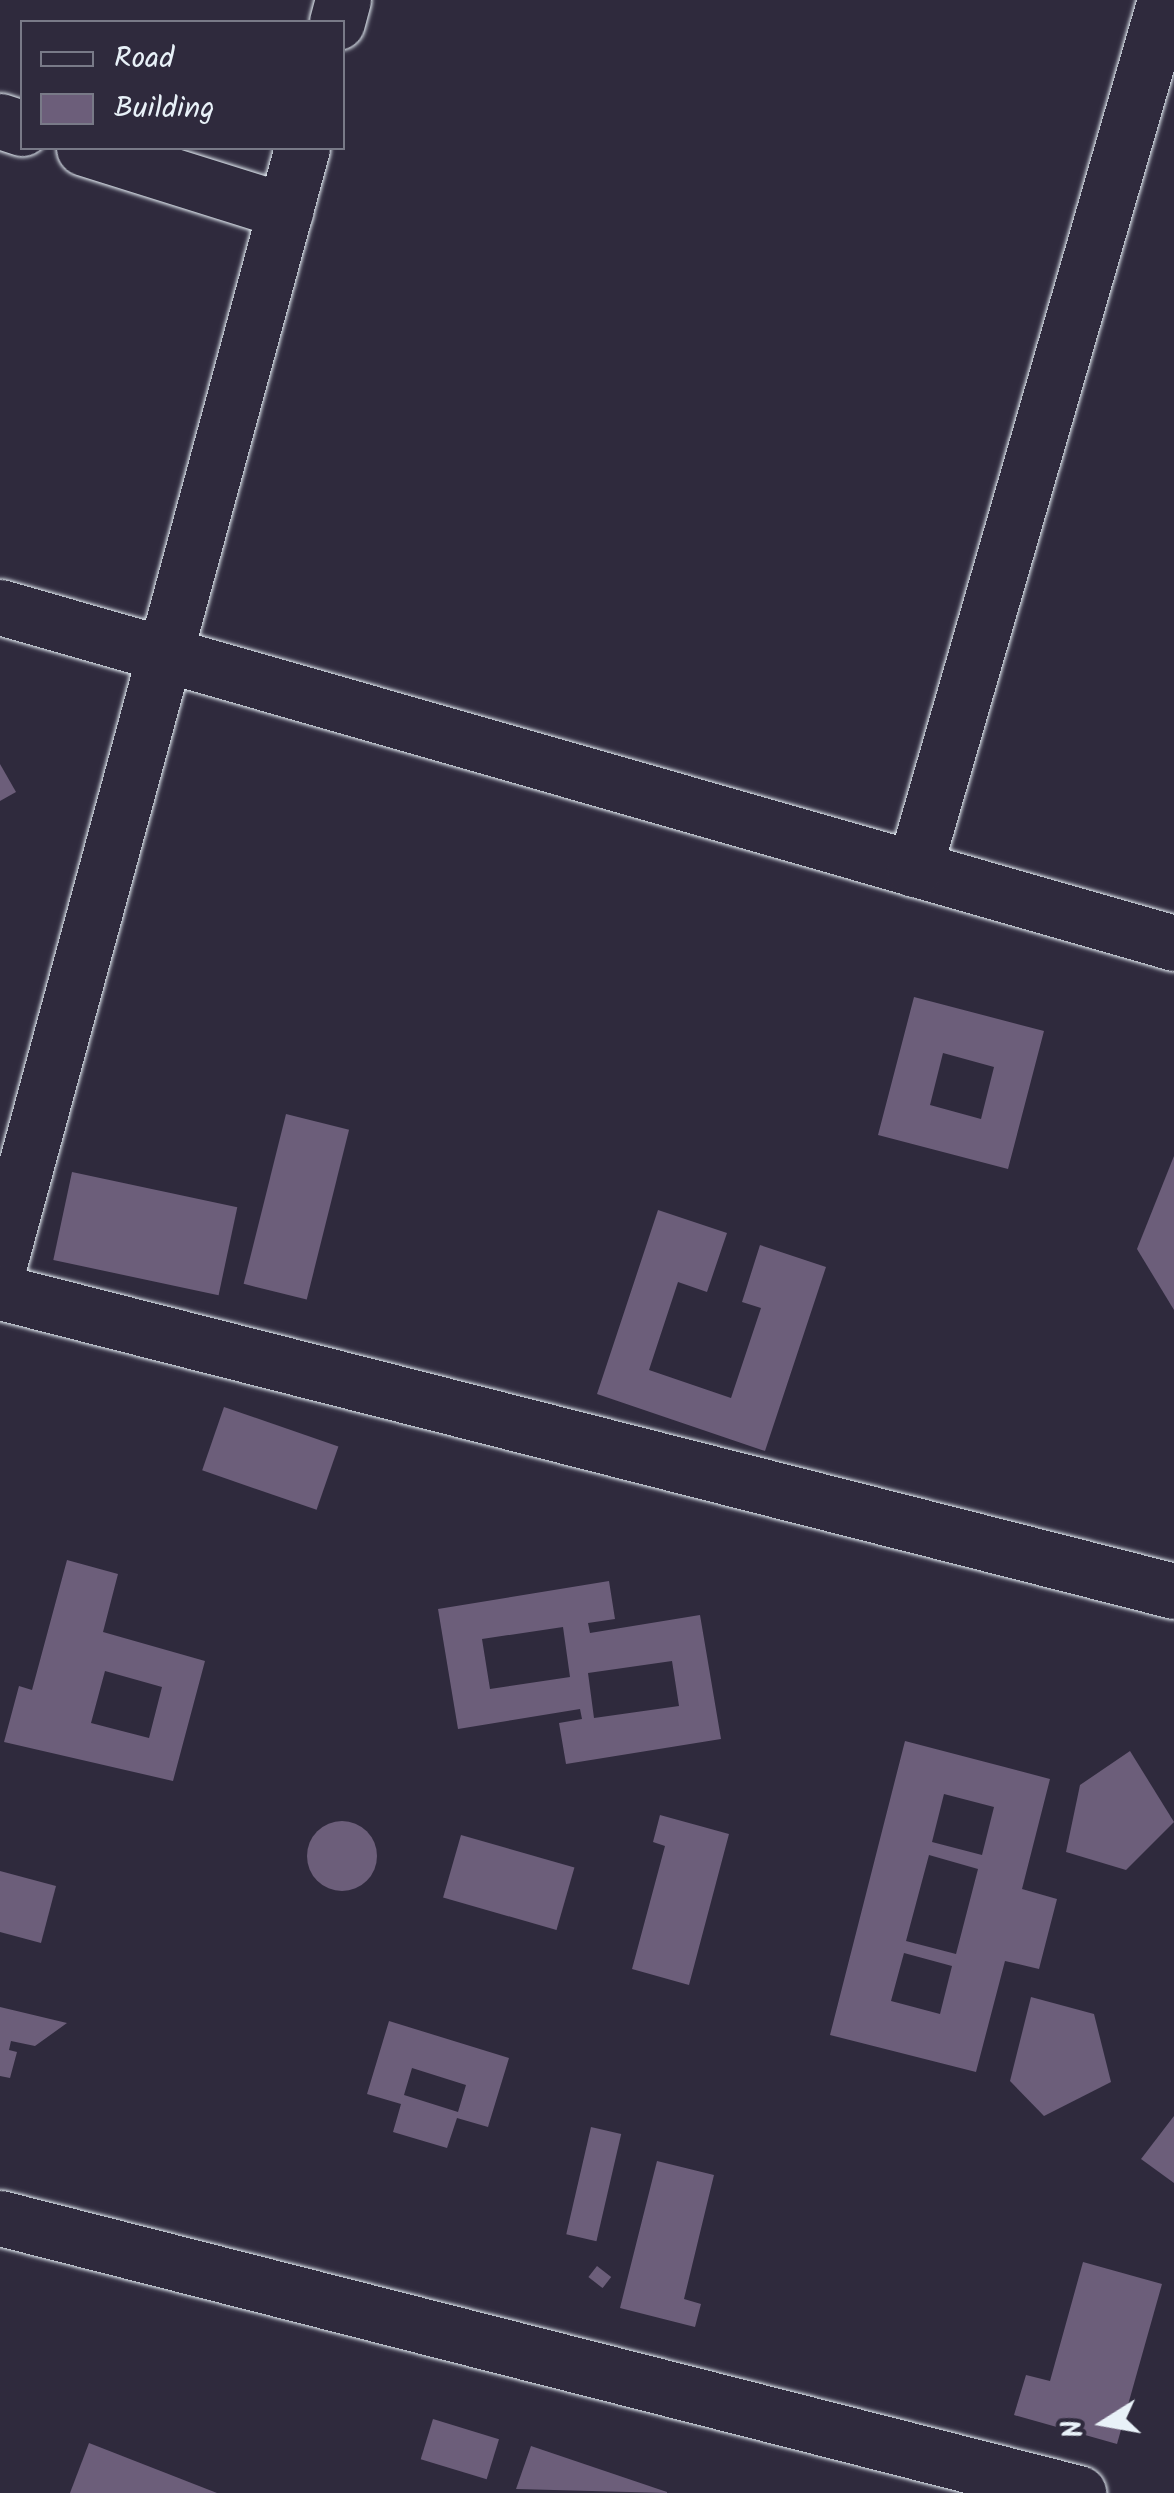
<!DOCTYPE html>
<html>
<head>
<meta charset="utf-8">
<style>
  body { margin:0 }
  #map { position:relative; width:1174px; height:2493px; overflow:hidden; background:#2f2a3d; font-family:Kalam,sans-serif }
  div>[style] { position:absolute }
  .building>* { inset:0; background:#6c5e7a; transform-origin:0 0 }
  .round { border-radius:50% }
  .roads { filter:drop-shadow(0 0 2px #e8f1f8) drop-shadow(0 0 2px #e8f1f8) }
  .minor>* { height:55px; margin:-27.5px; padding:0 27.5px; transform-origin:27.5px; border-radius:27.5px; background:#2f2a3d }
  span { translate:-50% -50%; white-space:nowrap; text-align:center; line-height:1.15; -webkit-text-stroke:8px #2f2a3d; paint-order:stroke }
  .legend { position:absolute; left:20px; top:20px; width:325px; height:130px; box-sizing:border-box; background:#2f2a3d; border:2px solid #797a88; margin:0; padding:12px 18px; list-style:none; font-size:30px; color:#e8f1f8 }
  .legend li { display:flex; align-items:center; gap:20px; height:50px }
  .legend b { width:50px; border:2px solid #797a88 }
  .north { position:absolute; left:1054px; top:2373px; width:100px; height:100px; -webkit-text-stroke:8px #2f2a3d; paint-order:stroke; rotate:259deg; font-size:28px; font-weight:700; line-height:40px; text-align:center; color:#e8f1f8 }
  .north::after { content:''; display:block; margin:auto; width:35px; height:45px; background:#e8f1f8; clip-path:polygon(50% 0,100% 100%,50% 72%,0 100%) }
</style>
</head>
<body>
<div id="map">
  <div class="building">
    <i style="clip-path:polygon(0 764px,16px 792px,0 801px)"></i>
    <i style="clip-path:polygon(evenodd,914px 997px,1044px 1031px,1008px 1169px,878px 1135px,914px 997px,943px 1053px,994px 1067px,981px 1119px,930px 1105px,943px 1053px)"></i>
    <i style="left:286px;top:1114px;width:65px;height:175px;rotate:14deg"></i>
    <i style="clip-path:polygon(1174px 1156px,1174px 1310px,1137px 1249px)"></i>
    <i style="left:72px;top:1172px;width:169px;height:90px;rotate:12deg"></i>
    <i style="clip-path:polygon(658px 1210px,727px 1233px,707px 1292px,678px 1282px,649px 1370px,731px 1398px,761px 1308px,742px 1302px,760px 1245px,826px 1267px,765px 1451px,597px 1394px)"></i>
    <i style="left:224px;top:1407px;width:121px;height:67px;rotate:19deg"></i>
    <i style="clip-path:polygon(evenodd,67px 1560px,118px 1574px,103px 1632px,205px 1661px,173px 1781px,4px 1742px,19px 1686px,32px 1690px,67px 1560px,105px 1671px,162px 1687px,149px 1738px,91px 1723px,105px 1671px)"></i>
    <i style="clip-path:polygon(evenodd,609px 1581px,615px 1619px,588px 1623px,590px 1633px,700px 1615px,721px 1739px,566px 1764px,559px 1723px,582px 1719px,580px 1709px,458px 1729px,438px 1609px,609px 1581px,563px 1627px,570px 1677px,490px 1689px,482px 1639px,563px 1627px,609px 1581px,672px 1661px,679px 1706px,594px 1718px,588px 1673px,672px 1661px)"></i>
    <i style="clip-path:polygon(evenodd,905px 1741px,1050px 1779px,1022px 1889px,1057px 1899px,1039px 1969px,1005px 1961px,976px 2072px,830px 2035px,905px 1741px,944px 1794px,994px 1807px,982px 1855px,932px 1842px,944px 1794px,905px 1741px,929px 1855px,978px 1869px,956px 1954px,906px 1941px,929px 1855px,905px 1741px,904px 1953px,952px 1966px,940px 2014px,891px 2001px,904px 1953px)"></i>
    <i style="clip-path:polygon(1130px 1751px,1174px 1822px,1126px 1870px,1066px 1852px,1080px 1785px)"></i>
    <i style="clip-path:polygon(660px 1815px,729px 1834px,689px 1985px,632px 1969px,665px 1846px,653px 1842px)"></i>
    <i class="round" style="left:307px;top:1821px;width:70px;height:70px"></i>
    <i style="left:461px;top:1835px;width:118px;height:65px;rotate:16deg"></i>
    <i style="clip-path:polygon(0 1871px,56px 1886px,41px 1943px,0 1932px)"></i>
    <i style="clip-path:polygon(1031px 1997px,1094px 2014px,1111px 2082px,1044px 2116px,1010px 2081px)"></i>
    <i style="clip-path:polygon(0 2007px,67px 2023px,35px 2046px,11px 2041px,9px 2050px,17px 2052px,10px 2078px,0 2076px)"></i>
    <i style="clip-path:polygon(evenodd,389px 2021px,509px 2058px,488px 2127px,457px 2118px,447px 2148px,393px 2132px,401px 2104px,367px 2094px,389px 2021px,412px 2068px,466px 2085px,458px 2112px,404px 2095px,412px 2068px)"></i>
    <i style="clip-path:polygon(1174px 2116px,1174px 2183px,1141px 2159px)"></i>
    <i style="left:591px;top:2127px;width:31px;height:110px;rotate:13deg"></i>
    <i style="clip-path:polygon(657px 2161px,714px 2175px,684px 2299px,701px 2304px,695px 2327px,620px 2308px)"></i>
    <i style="clip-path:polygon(1083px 2262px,1162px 2284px,1117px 2444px,1014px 2415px,1026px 2375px,1050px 2381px)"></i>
    <i style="left:597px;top:2266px;width:18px;height:14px;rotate:38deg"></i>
    <i style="left:433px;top:2419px;width:69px;height:42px;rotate:17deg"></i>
    <i style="clip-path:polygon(89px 2443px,217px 2493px,70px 2493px)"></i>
    <i style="clip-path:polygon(531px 2446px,667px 2492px,667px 2493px,516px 2489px)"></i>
  </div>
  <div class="roads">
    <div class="minor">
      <i style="left:337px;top:22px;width:23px;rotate:-75deg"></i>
      <i style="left:0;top:121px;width:23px;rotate:18deg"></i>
      <i style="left:84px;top:148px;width:211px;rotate:17.4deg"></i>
      <i style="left:0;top:607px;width:1221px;rotate:15.97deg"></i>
      <i style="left:914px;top:869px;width:905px;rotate:-73.89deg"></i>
      <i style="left:0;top:1261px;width:1153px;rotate:-74.82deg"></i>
      <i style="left:0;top:1292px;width:1211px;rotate:14.29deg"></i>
      <i style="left:0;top:2218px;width:1113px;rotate:14.31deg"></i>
    </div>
  </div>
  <ul class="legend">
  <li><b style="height:12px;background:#2f2a3d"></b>Road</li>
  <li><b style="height:28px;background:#6c5e7a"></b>Building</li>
  </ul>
  <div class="north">N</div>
</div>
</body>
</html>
